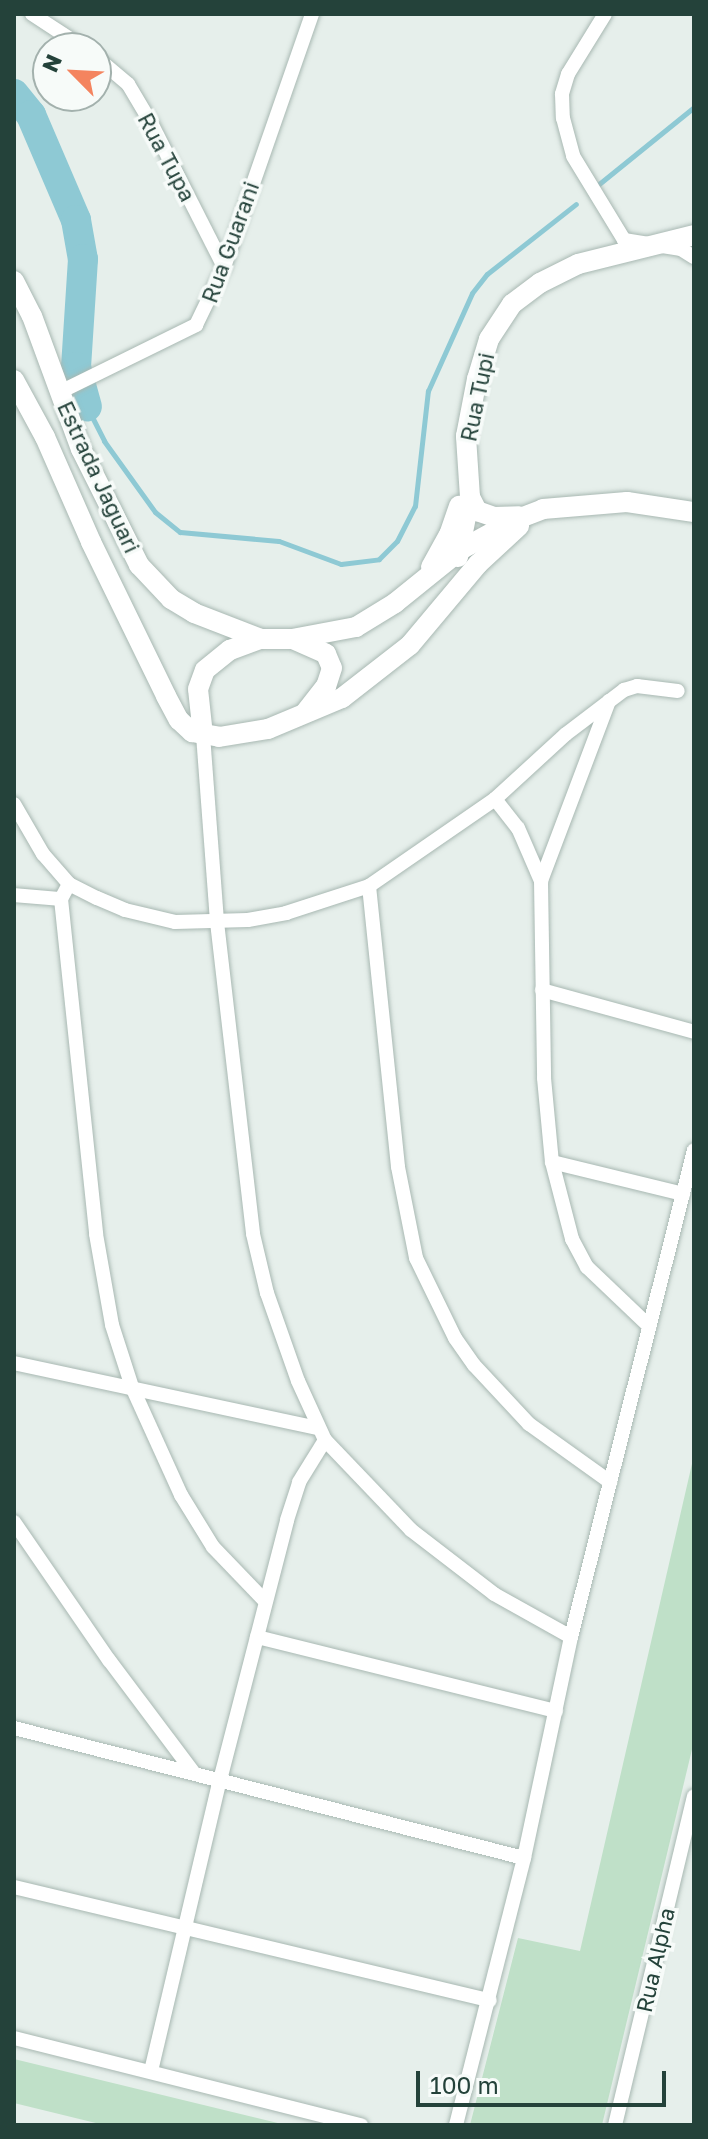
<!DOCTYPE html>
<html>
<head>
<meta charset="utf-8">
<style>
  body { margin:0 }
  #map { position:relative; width:708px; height:2139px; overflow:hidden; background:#e6efeb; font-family:"Golos Text",sans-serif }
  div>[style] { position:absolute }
  .green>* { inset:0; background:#bfe0c8 }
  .stream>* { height:5px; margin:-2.5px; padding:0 2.5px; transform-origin:2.5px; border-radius:2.5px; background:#8ec9d4 }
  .river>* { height:30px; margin:-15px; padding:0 15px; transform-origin:15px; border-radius:15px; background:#8ec9d4 }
  .roads { filter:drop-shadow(0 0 2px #a8b8b2) drop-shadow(0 0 2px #a8b8b2) }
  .street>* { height:14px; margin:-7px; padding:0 7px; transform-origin:7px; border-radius:7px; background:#fff }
  .secondary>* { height:20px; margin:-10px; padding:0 10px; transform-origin:10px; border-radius:10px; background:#fff }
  span { translate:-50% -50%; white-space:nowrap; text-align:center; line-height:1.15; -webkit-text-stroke:7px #f7fbf9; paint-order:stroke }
  .street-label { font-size:22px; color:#24423a }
  .frame { position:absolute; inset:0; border:16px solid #24423a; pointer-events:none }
  .north { position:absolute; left:32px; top:32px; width:80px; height:80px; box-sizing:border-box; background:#f7fbf9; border:2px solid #a3b1ad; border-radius:50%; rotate:294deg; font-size:22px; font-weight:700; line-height:32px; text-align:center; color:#24423a }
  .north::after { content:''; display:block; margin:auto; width:28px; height:36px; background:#f4845f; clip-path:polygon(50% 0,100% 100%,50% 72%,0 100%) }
  .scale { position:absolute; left:416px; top:2071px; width:250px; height:36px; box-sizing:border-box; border:4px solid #24423a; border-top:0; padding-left:10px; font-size:24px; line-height:28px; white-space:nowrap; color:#24423a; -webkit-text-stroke:6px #f7fbf9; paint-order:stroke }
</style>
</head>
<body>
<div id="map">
  <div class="green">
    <i style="clip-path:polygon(694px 1455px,694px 1741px,602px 2125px,470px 2125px,518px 1938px,580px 1951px)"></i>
    <i style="clip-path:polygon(14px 2059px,286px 2125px,104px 2125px,14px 2103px)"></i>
  </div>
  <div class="stream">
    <i style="left:599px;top:184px;width:122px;rotate:-39deg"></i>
    <i style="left:87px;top:407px;width:38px;rotate:63deg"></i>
    <i style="left:104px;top:441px;width:87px;rotate:54.3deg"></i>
    <i style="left:155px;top:512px;width:32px;rotate:39deg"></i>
    <i style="left:180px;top:532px;width:99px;rotate:5.2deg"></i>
    <i style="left:279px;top:541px;width:66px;rotate:20.4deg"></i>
    <i style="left:341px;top:564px;width:38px;rotate:-7deg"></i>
    <i style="left:379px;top:559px;width:25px;rotate:-45deg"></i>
    <i style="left:397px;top:541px;width:39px;rotate:-63deg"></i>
    <i style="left:415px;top:506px;width:116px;rotate:-83.6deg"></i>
    <i style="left:428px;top:391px;width:107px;rotate:-65.8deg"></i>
    <i style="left:472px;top:293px;width:24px;rotate:-52deg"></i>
    <i style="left:487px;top:274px;width:113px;rotate:-38.2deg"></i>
  </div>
  <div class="river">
    <i style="left:14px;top:94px;width:27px;rotate:51deg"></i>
    <i style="left:31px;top:115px;width:114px;rotate:66.8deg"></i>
    <i style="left:76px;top:220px;width:40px;rotate:80deg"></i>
    <i style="left:83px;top:259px;width:108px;rotate:93.7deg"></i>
    <i style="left:76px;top:367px;width:41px;rotate:74.6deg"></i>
  </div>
  <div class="roads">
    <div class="street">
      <i style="left:32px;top:14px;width:62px;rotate:33.2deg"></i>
      <i style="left:605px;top:14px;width:70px;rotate:121.7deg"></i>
      <i style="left:568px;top:74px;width:21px;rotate:107deg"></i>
      <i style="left:562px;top:94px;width:24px;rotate:88deg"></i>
      <i style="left:563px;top:118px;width:39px;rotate:75deg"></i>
      <i style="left:573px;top:156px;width:98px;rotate:58.7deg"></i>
      <i style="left:624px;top:240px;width:58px;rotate:9deg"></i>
      <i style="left:681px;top:249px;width:15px;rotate:32deg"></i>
      <i style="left:96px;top:57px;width:42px;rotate:40.2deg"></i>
      <i style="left:128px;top:84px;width:43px;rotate:59.3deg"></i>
      <i style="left:150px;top:121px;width:164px;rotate:63.1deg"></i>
      <i style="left:60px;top:392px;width:152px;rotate:-26.2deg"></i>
      <i style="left:196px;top:325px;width:64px;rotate:-64.2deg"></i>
      <i style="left:224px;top:267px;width:268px;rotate:-70.8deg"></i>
      <i style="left:609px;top:701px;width:192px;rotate:110.7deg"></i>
      <i style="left:541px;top:881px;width:197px;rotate:89.1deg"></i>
      <i style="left:544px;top:1078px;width:84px;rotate:84.6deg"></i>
      <i style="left:552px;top:1162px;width:80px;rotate:75.4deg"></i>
      <i style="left:572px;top:1239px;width:32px;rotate:62deg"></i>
      <i style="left:587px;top:1267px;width:86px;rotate:43.6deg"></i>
      <i style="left:203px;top:735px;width:188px;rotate:85.7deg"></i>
      <i style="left:217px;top:922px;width:314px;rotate:83.4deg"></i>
      <i style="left:253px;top:1234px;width:61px;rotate:76.7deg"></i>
      <i style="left:267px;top:1293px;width:93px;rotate:70.6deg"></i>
      <i style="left:298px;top:1381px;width:65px;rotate:65.4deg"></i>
      <i style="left:325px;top:1440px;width:124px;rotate:46.3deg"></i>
      <i style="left:411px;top:1530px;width:105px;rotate:37.6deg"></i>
      <i style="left:494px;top:1594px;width:88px;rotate:29.2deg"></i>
      <i style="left:495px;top:799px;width:37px;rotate:52deg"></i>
      <i style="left:518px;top:828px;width:58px;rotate:66.5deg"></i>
      <i style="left:14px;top:804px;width:58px;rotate:59.9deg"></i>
      <i style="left:43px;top:854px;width:40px;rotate:49deg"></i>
      <i style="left:69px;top:884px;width:31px;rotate:27deg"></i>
      <i style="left:97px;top:898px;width:30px;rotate:23deg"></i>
      <i style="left:125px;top:910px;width:51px;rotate:13.5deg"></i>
      <i style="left:175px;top:922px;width:73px;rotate:-1.6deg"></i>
      <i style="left:248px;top:920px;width:39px;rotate:-10deg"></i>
      <i style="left:286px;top:913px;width:87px;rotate:-18deg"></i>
      <i style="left:369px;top:886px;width:153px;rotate:-34.6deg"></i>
      <i style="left:495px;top:799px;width:96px;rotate:-42.5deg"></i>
      <i style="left:566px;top:734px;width:73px;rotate:-37.2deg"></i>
      <i style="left:624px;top:690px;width:14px;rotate:-17deg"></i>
      <i style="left:637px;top:686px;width:41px;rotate:7deg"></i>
      <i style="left:69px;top:884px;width:17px;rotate:118deg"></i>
      <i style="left:61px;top:899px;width:337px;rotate:84deg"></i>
      <i style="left:96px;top:1234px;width:92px;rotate:80deg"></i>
      <i style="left:112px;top:1325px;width:65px;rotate:72.1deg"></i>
      <i style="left:132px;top:1387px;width:119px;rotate:65.6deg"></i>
      <i style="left:181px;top:1495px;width:61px;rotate:58.4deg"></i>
      <i style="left:213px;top:1547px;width:75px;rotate:46.1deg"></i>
      <i style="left:369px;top:886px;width:282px;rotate:84.1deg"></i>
      <i style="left:398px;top:1167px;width:93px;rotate:78.8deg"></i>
      <i style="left:416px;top:1258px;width:89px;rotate:64deg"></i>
      <i style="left:455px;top:1338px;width:33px;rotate:55deg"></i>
      <i style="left:474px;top:1365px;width:81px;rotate:47deg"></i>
      <i style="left:529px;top:1424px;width:100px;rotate:35.6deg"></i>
      <i style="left:14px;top:895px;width:47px;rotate:4.9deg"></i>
      <i style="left:542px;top:990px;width:158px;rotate:15.4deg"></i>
      <i style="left:552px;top:1162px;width:135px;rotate:13.7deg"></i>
      <i style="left:14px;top:1363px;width:311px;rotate:12.1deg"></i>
      <i style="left:14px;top:1522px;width:168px;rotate:55.5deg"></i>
      <i style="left:109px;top:1660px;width:140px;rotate:53.1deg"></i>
      <i style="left:257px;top:1637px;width:308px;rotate:13.9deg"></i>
      <i style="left:14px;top:1728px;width:526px;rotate:14.3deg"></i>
      <i style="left:14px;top:1887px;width:489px;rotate:13.4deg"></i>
      <i style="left:14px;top:2038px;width:358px;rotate:14.1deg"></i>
      <i style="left:151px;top:2071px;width:299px;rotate:-76.7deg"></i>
      <i style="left:220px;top:1780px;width:268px;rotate:-75.5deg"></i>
      <i style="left:287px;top:1520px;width:40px;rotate:-72deg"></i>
      <i style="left:299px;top:1482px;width:49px;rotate:-58.2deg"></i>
      <i style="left:456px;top:2125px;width:276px;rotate:-75.7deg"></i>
      <i style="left:524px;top:1858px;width:226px;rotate:-78deg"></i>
      <i style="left:571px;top:1637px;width:502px;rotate:-75.83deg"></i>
      <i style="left:615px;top:2125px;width:338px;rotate:-76.5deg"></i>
    </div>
    <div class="secondary">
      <i style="left:14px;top:281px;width:39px;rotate:63deg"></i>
      <i style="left:32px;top:316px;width:142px;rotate:69.8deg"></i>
      <i style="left:81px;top:449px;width:130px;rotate:63.4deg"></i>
      <i style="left:139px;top:565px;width:47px;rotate:46.7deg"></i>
      <i style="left:171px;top:599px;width:27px;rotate:31deg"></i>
      <i style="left:194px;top:613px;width:72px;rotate:21.2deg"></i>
      <i style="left:261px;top:639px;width:31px"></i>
      <i style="left:292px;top:639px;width:65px;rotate:-10.6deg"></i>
      <i style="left:356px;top:627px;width:46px;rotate:-31.6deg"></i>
      <i style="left:395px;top:603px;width:86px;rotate:-38.9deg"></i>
      <i style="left:462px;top:549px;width:60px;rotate:-28.7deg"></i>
      <i style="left:515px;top:520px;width:30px;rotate:-21deg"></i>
      <i style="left:543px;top:509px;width:84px;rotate:-4.8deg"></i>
      <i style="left:627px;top:502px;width:68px;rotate:8.5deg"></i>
      <i style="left:14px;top:380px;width:65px;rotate:61.5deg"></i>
      <i style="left:45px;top:437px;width:115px;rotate:66.3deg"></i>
      <i style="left:91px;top:542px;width:171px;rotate:64deg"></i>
      <i style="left:166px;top:696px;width:27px;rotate:62deg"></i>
      <i style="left:179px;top:720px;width:18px;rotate:43deg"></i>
      <i style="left:192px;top:732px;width:27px;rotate:10deg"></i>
      <i style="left:219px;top:737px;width:50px;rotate:-9.3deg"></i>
      <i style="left:268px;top:729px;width:80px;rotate:-22.7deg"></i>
      <i style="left:342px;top:698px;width:86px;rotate:-37.9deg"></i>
      <i style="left:410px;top:645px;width:106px;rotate:-50deg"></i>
      <i style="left:478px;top:564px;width:56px;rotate:-42.8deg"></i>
      <i style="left:470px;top:497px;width:16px;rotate:63deg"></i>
      <i style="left:477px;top:511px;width:18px;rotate:19deg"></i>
      <i style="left:494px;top:517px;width:25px;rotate:-2deg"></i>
      <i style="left:458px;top:557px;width:61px;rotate:-78.7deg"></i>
      <i style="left:470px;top:497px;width:61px;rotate:-93.8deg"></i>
      <i style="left:466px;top:436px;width:58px;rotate:-79.1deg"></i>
      <i style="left:477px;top:379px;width:42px;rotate:-73.3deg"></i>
      <i style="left:489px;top:339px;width:42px;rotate:-56.7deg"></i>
      <i style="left:512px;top:304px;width:35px;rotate:-37deg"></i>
      <i style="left:540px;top:283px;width:42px;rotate:-26.6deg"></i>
      <i style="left:578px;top:264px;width:120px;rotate:-14deg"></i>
      <i style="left:431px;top:567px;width:37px;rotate:-61deg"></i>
      <i style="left:449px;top:535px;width:31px;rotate:-71deg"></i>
      <i style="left:293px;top:639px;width:36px;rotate:24deg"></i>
      <i style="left:326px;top:654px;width:15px;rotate:67deg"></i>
      <i style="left:332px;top:668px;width:19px;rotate:108deg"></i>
      <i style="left:326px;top:686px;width:33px;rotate:128deg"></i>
      <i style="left:203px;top:735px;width:46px;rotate:-96.2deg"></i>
      <i style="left:198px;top:689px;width:20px;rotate:-70deg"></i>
      <i style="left:205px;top:670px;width:32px;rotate:-39deg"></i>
      <i style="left:230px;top:650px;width:33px;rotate:-20deg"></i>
    </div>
  </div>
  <div class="street-label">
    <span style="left:167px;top:157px;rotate:62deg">Rua Tupa</span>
    <span style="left:230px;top:242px;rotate:-70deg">Rua Guarani</span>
    <span style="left:477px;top:397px;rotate:-78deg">Rua Tupi</span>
    <span style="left:99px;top:477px;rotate:65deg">Estrada Jaguari</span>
    <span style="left:655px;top:1960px;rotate:-77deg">Rua Alpha</span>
  </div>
  <div class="frame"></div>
  <div class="north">N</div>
  <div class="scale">100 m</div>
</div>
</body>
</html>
